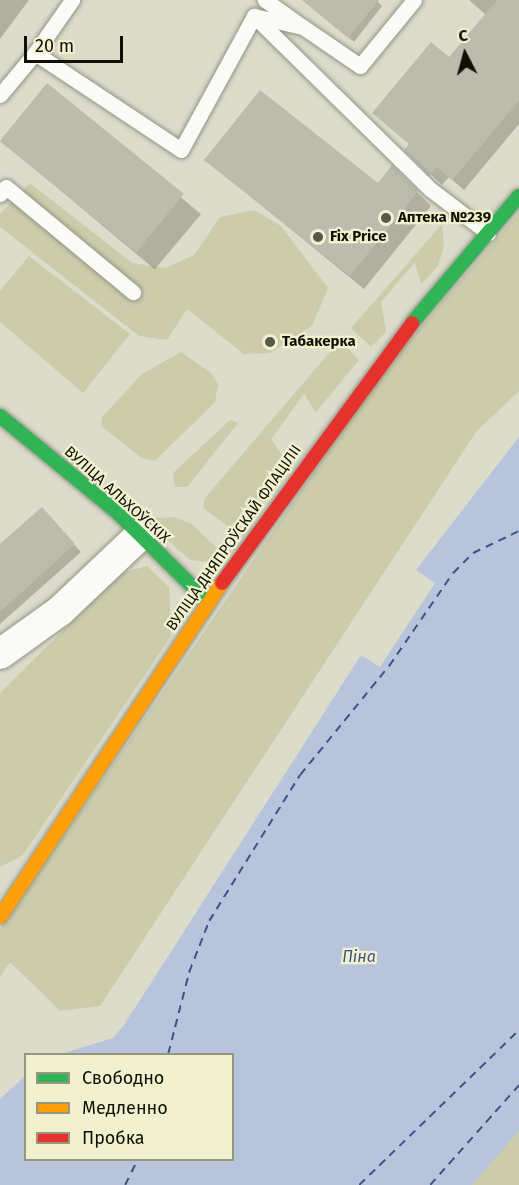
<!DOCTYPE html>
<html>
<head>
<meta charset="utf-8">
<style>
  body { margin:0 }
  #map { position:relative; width:519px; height:1185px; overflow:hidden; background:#dcdccb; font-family:"Fira Sans",sans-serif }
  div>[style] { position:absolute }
  .green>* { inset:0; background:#cccbaa }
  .water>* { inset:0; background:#b8c4dc }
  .shadow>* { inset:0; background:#0003; transform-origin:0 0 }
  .ferry>* { height:1.5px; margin-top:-0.75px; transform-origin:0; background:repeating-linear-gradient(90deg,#3e5288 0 8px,transparent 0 14px) }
  .building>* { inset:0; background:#bcbcae; transform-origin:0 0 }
  .roads { filter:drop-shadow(0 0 2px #949487) drop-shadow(0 0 2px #949487) }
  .lane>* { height:15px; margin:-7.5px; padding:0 7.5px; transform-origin:7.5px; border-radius:7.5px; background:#fafaf7 }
  .street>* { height:30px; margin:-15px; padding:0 15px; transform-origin:15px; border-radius:15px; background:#fafaf7 }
  .fast>* { height:14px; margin:-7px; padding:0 7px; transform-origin:7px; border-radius:7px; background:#30b455 }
  .slow>* { height:14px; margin:-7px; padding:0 7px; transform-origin:7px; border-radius:7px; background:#ff9f0a }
  .jam>* { height:14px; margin:-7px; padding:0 7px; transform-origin:7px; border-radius:7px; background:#e5322d }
  .dots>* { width:16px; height:16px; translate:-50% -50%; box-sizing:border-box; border:3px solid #f1f1d0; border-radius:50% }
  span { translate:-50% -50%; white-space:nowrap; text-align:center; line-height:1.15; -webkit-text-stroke:4.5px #f1f1d0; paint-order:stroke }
  .poi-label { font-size:15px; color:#111006; font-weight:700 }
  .left { translate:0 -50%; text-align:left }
  .street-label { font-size:15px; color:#111006 }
  .water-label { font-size:16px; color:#3e5288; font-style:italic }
  .legend { position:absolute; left:24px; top:1053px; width:210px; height:108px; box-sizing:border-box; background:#f1f1d0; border:2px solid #97977f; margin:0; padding:8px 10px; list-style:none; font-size:18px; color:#111006 }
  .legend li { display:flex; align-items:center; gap:12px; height:30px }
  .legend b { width:30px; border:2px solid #97977f }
  .north { position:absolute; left:435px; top:24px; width:60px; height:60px; -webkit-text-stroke:4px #f1f1d0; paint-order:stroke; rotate:354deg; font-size:16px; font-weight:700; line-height:24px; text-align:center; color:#111006 }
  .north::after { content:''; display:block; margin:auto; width:21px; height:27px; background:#111006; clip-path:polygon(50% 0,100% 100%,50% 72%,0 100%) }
  .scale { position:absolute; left:24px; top:36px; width:99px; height:27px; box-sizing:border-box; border:3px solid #111006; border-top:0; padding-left:8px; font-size:18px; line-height:21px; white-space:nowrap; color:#111006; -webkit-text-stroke:4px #f1f1d0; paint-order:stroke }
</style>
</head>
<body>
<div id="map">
  <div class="green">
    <i style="clip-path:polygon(30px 183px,132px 263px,166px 268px,194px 255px,220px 217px,254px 210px,281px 226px,328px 288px,312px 326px,270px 353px,244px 354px,187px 309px,167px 340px,139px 336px,0 227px,0 214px)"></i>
    <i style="clip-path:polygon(519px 213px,519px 391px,476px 432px,100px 1006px,60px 1011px,10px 962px,0 977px,0 929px,384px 370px)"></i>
    <i style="clip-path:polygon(442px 224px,444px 246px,438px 266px,421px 285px,415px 262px,381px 302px,386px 332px,371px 347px,351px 328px)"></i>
    <i style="clip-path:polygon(29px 256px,130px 334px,83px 393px,0 322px,0 291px)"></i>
    <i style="clip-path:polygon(336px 345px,345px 345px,359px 360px,316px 412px,304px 394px,271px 439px,283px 457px,236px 532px,203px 508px,205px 498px)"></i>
    <i style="clip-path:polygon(181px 352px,211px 373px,218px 384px,215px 402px,155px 461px,142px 458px,101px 426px,102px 417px,142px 374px)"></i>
    <i style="clip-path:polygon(230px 420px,238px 423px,187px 487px,175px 487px,173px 473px)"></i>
    <i style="clip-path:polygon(174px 517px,192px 524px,223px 554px,209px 562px,190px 560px,144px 519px)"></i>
    <i style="clip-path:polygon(147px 566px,169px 587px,171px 636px,23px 855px,0 867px,0 693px,121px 573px)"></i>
    <i style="clip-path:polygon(519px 1131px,519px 1185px,472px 1185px,514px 1135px)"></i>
  </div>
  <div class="water">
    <i style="clip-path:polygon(519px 437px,519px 1131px,472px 1185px,0 1185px,0 1099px,25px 1076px,26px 1160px,232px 1160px,232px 1054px,61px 1054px,113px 1038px,124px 1025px,361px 655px,380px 667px,435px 583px,416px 570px)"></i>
  </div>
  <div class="shadow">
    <i style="clip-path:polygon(0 0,29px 0,0 39px)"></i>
    <i style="clip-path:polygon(303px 0,376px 0,382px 6px,354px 42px)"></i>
    <i style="clip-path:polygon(469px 0,519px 0,519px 124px,464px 190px,449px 177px,442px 185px,406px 150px,449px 59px,486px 15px)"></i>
    <i style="left:47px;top:85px;width:201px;height:72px;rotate:40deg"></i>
    <i style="clip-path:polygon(206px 160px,378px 185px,392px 167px,431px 206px,364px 289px)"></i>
    <i style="clip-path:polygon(48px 516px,81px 552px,0 624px,0 546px)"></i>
  </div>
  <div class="ferry">
    <i style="left:168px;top:1054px;width:85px;rotate:-75.6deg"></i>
    <i style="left:189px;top:972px;width:55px;rotate:-68.6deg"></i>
    <i style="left:209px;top:921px;width:172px;rotate:-58.1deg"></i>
    <i style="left:300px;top:775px;width:141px;rotate:-50.8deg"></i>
    <i style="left:389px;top:666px;width:113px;rotate:-55.5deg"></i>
    <i style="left:453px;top:573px;width:28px;rotate:-45deg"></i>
    <i style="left:473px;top:553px;width:51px;rotate:-25.6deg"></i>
    <i style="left:125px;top:1185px;width:28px;rotate:-64deg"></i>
    <i style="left:359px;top:1185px;width:223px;rotate:-44.1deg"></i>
    <i style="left:430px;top:1185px;width:134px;rotate:-48.3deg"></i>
  </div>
  <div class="building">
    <i style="clip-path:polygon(302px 0,379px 0,348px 38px)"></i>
    <i style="clip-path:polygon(497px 0,519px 0,519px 101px,452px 180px,437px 167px,430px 176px,404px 150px,409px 144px,372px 113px,431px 42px,449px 57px)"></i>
    <i style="left:47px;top:83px;width:176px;height:75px;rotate:39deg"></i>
    <i style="clip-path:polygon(260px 90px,378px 183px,392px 165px,418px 191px,350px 276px,204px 160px)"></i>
    <i style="clip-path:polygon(42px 507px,75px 544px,0 612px,0 544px)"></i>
  </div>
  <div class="roads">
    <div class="lane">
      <i style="left:254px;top:16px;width:247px;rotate:44.5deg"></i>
      <i style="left:430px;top:189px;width:73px;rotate:37.2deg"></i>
      <i style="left:303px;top:27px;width:69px;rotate:34.4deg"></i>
      <i style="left:360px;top:66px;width:85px;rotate:-50.7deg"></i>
      <i style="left:35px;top:53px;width:65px;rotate:-55.1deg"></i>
      <i style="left:0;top:95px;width:55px;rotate:-50.2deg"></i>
      <i style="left:35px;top:53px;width:175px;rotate:33.6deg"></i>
      <i style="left:181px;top:150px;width:153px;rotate:-61.4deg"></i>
      <i style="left:254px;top:16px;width:50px;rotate:12.7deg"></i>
      <i style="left:303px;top:27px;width:47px;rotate:-144.6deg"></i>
      <i style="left:0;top:194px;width:9px;rotate:-49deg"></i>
      <i style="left:6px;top:187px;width:165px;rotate:39.6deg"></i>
    </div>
    <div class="street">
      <i style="left:0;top:654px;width:74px;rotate:-35.6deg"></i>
      <i style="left:60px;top:611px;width:110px;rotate:-43.5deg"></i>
    </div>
    <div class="fast">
      <i style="left:412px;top:323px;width:166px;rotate:-49.9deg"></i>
      <i style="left:0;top:416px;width:153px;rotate:39.4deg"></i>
      <i style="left:118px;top:513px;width:127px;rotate:44.7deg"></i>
    </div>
    <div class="slow">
      <i style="left:0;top:917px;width:401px;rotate:-56.4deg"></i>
    </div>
    <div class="jam">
      <i style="left:222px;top:583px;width:322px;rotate:-53.8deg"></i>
    </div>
  </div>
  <div class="dots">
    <i style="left:386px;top:218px;background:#58574b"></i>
    <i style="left:318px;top:237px;background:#58574b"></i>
    <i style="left:270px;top:342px;background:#58574b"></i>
  </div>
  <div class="poi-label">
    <span class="left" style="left:398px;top:218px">Аптека №239</span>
    <span class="left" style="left:330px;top:237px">Fix Price</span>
    <span class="left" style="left:282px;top:342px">Табакерка</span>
  </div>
  <div class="street-label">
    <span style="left:117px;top:495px;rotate:42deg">ВУЛІЦА АЛЬХОЎСКІХ</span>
    <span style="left:234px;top:538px;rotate:-55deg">ВУЛІЦА ДНЯПРОЎСКАЙ ФЛАЦІЛІІ</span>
  </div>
  <div class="water-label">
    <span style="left:359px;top:957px">Піна</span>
  </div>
  <ul class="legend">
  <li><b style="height:8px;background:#30b455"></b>Свободно</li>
  <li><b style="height:8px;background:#ff9f0a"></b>Медленно</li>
  <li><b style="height:8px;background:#e5322d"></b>Пробка</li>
  </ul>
  <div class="north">С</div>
  <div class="scale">20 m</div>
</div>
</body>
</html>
